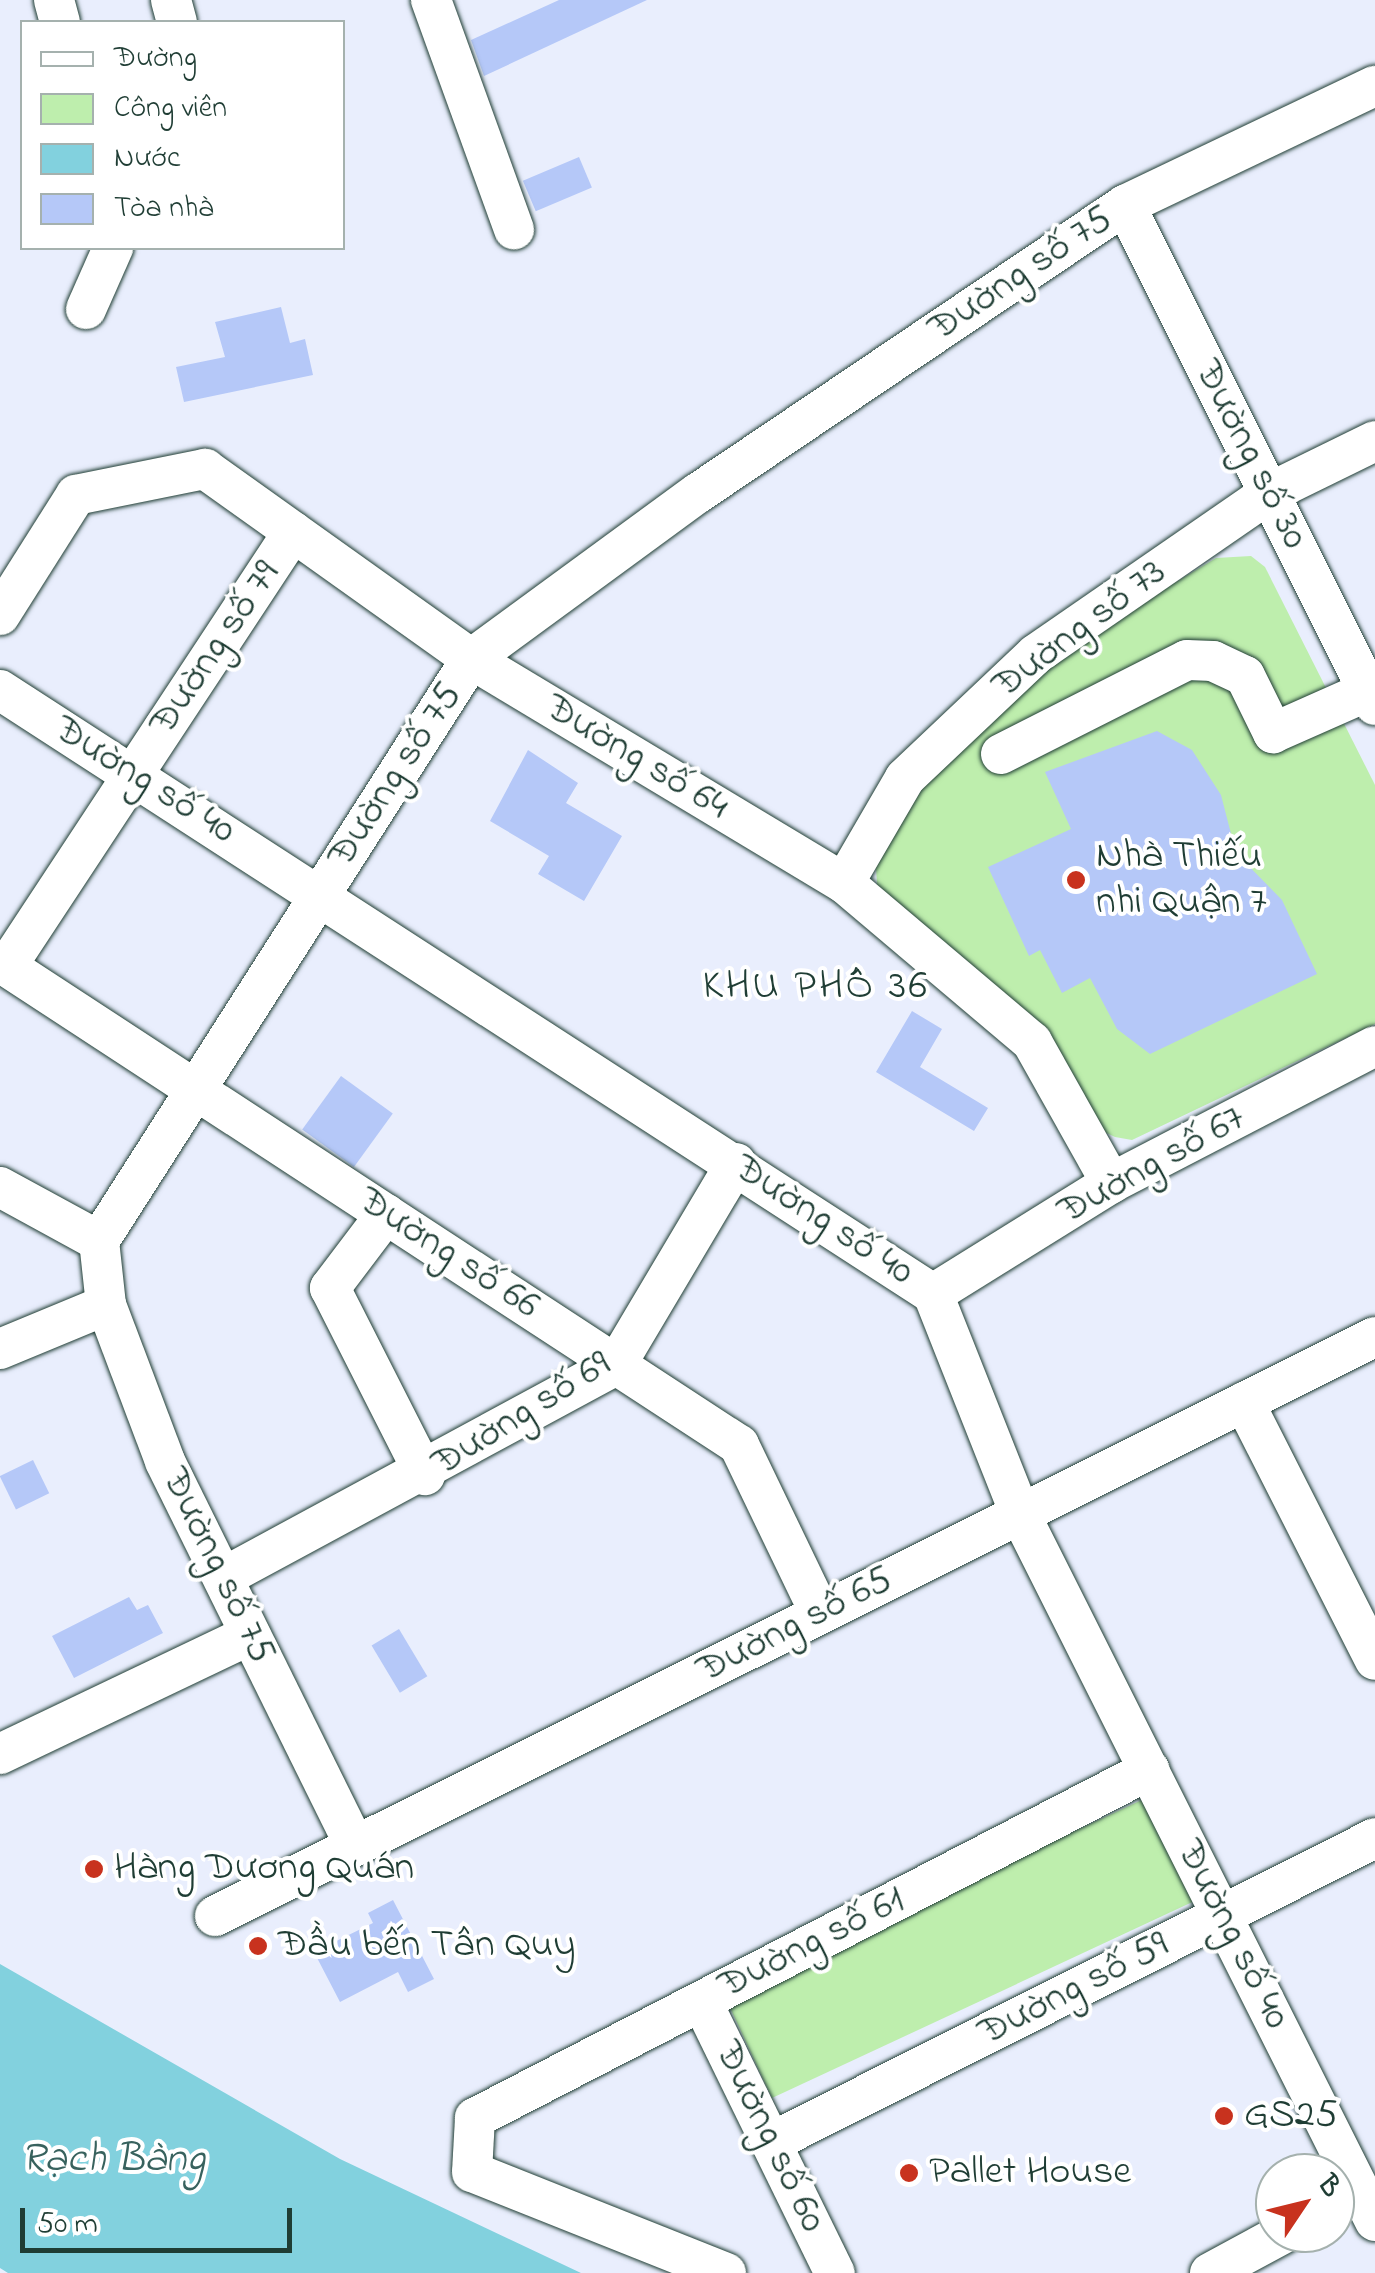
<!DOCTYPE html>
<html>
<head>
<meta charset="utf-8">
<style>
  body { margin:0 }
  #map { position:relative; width:1375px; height:2273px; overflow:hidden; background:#e9eefd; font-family:"Indie Flower",sans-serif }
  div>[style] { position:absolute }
  .green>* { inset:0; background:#beeead; transform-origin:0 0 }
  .water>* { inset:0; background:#82d1de }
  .building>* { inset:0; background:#b5c8f8; transform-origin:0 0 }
  .roads { filter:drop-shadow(0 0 2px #1f3d34) drop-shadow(0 0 2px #1f3d34) }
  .minor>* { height:40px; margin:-20px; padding:0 20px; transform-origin:20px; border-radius:20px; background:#fff }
  .dots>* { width:28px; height:28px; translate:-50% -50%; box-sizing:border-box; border:5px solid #fff; border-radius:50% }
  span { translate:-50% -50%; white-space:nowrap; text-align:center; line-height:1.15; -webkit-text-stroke:8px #fff; paint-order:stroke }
  .street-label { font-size:40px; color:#1f3d34 }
  .poi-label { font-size:40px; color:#1f3d34 }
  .left { translate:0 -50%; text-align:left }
  .neighbourhood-label { font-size:42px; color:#1f3d34; letter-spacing:2.5px }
  .water-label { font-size:42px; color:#38625e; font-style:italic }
  .legend { position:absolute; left:20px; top:20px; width:325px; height:230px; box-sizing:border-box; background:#fff; border:2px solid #a5b1ae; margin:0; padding:12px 18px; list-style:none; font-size:30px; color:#1f3d34 }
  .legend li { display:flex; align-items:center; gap:20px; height:50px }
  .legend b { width:50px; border:2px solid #a5b1ae }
  .north { position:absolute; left:1255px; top:2153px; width:100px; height:100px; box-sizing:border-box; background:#fff; border:2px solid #a5b1ae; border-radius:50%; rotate:55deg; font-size:28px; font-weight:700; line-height:40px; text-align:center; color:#1f3d34 }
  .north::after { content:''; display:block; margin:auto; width:35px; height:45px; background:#c8321e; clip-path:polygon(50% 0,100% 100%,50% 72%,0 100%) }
  .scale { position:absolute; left:20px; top:2208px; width:272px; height:45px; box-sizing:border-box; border:5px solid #1f3d34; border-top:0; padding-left:12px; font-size:30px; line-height:35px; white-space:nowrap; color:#1f3d34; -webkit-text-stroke:8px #fff; paint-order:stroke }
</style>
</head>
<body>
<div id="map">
  <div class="green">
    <i style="clip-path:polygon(1251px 556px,1265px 567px,1375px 785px,1375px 1024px,1132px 1140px,1115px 1137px,1094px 1127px,878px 898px,875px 854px,947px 755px,1066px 648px,1216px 558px)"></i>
    <i style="left:1148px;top:1797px;width:114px;height:468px;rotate:65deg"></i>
  </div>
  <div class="water">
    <i style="clip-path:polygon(0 1964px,340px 2159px,581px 2273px,8px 2273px,0 2268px)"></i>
  </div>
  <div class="building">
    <i style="clip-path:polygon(559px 0,647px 0,484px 76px,471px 40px)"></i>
    <i style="left:579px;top:157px;width:33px;height:61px;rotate:67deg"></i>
    <i style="clip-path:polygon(281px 307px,290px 343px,305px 339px,313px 375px,184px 402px,176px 367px,225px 357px,215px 322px)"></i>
    <i style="clip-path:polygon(1157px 731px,1192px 750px,1221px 795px,1236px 853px,1282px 900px,1317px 974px,1150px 1054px,1117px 1029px,1090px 978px,1062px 993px,1040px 950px,1029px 956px,988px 867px,1071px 829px,1045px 772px)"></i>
    <i style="clip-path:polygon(528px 750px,578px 783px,566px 803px,622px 836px,584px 901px,538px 874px,549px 856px,490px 821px)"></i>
    <i style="clip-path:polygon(912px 1011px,942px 1029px,920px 1067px,988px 1108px,974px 1131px,876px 1072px)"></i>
    <i style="left:341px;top:1076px;width:64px;height:66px;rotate:36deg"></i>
    <i style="left:33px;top:1460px;width:37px;height:37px;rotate:64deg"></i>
    <i style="clip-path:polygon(129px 1597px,137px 1610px,148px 1605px,163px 1633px,74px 1678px,52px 1636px)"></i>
    <i style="left:399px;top:1629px;width:55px;height:32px;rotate:59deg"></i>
    <i style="clip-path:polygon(393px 1900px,434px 1979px,408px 1992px,398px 1972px,340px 2002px,314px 1952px,373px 1923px,368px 1913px)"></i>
  </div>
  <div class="roads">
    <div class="minor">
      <i style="left:54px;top:0;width:23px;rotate:75deg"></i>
      <i style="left:171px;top:0;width:23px;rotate:75deg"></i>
      <i style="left:431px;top:0;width:244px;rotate:70.1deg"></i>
      <i style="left:1125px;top:205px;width:559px;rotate:63.43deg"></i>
      <i style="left:86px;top:309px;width:67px;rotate:-66.1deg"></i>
      <i style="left:0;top:615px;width:142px;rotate:-57.7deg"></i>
      <i style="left:76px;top:495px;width:132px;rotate:-11.4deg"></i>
      <i style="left:205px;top:469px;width:327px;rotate:35.5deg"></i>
      <i style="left:471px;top:659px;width:435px;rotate:31deg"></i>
      <i style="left:844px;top:883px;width:246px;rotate:40.2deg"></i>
      <i style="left:1032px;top:1042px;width:162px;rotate:60.7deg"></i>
      <i style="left:0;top:690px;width:1111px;rotate:32.92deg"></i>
      <i style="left:933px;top:1294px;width:237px;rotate:68.4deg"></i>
      <i style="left:1020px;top:1514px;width:791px;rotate:63.34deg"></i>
      <i style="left:1001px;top:754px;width:208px;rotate:-26.8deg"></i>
      <i style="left:1187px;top:660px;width:26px;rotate:2deg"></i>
      <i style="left:1213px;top:661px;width:35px;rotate:25deg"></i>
      <i style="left:1245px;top:676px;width:64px;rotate:63.8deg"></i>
      <i style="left:1273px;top:733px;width:104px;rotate:-23.9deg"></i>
      <i style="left:844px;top:883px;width:121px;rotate:-59.8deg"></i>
      <i style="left:905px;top:778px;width:180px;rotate:-43.4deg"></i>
      <i style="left:1036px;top:654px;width:283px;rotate:-34.6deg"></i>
      <i style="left:1269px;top:493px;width:118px;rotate:-26.1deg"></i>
      <i style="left:0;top:962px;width:883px;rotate:33.17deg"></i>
      <i style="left:739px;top:1445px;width:187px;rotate:64.3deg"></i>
      <i style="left:7px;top:966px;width:520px;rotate:-56.62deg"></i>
      <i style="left:0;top:1187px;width:113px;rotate:28.6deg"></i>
      <i style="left:386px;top:1214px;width:93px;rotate:127.1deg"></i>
      <i style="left:330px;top:1288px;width:210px;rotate:63.1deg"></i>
      <i style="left:933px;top:1294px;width:210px;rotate:-31.9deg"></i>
      <i style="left:1111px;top:1183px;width:297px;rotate:-27.4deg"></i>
      <i style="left:0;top:1349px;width:115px;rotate:-22.5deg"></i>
      <i style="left:1244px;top:1402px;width:289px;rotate:63.1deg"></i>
      <i style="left:224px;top:1577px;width:446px;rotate:-28.4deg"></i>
      <i style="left:616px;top:1365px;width:235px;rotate:-59.3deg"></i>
      <i style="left:0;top:1754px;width:277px;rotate:-25.5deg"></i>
      <i style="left:355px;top:1846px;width:429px;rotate:-116.3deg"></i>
      <i style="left:165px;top:1461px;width:167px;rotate:-110.7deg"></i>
      <i style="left:106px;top:1305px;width:64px;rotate:-96.2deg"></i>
      <i style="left:99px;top:1241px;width:691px;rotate:-57.41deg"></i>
      <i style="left:471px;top:659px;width:281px;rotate:-36.2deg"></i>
      <i style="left:698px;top:493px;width:515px;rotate:-34deg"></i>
      <i style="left:1125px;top:205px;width:277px;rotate:-25.5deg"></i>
      <i style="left:215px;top:1916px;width:1296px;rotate:-26.53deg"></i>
      <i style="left:702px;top:2002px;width:302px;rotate:63.9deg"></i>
      <i style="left:772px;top:2142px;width:675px;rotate:-26.75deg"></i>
      <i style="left:726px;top:2273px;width:273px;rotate:-158.3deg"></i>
      <i style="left:472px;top:2172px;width:54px;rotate:-86.8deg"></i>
      <i style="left:475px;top:2118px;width:759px;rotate:-27.31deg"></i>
      <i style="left:1210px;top:2273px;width:84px;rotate:-28.4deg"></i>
    </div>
  </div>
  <div class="dots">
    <i style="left:1076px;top:880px;background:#c8321e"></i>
    <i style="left:94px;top:1869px;background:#c8321e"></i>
    <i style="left:258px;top:1946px;background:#c8321e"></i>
    <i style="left:1224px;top:2116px;background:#c8321e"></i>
    <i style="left:909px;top:2173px;background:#c8321e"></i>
  </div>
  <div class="street-label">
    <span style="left:1021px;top:275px;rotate:-34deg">Đường số 75</span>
    <span style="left:1250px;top:455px;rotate:63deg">Đường số 30</span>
    <span style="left:1080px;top:630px;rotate:-37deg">Đường số 73</span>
    <span style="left:216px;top:649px;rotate:-56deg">Đường số 79</span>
    <span style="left:636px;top:758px;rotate:31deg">Đường số 64</span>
    <span style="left:396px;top:776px;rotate:-57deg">Đường số 75</span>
    <span style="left:144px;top:781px;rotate:32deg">Đường số 40</span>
    <span style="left:1152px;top:1166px;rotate:-29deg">Đường số 67</span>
    <span style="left:823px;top:1221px;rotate:33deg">Đường số 40</span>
    <span style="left:448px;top:1254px;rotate:33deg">Đường số 66</span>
    <span style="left:522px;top:1415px;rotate:-32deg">Đường số 69</span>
    <span style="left:217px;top:1566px;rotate:64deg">Đường số 75</span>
    <span style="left:795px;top:1626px;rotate:-27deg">Đường số 65</span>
    <span style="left:1232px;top:1935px;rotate:63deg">Đường số 40</span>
    <span style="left:812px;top:1944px;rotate:-27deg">Đường số 61</span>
    <span style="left:1074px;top:1990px;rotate:-27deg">Đường số 59</span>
    <span style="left:769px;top:2137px;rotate:64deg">Đường số 60</span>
  </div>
  <div class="poi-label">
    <span class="left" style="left:1096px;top:880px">Nhà Thiếu<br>nhi Quận 7</span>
    <span class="left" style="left:114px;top:1869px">Hàng Dương Quán</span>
    <span class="left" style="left:278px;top:1946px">Đầu bến Tân Quy</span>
    <span class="left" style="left:1244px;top:2116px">GS25</span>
    <span class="left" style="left:929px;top:2173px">Pallet House</span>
  </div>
  <div class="neighbourhood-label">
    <span style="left:816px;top:987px">KHU PHỐ 36</span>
  </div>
  <div class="water-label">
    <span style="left:113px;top:2160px">Rạch Bàng</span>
  </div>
  <ul class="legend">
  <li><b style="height:12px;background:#fff"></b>Đường</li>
  <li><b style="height:28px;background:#beeead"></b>Công viên</li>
  <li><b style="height:28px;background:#82d1de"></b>Nước</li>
  <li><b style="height:28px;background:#b5c8f8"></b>Tòa nhà</li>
  </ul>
  <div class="north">B</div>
  <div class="scale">50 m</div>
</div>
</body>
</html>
